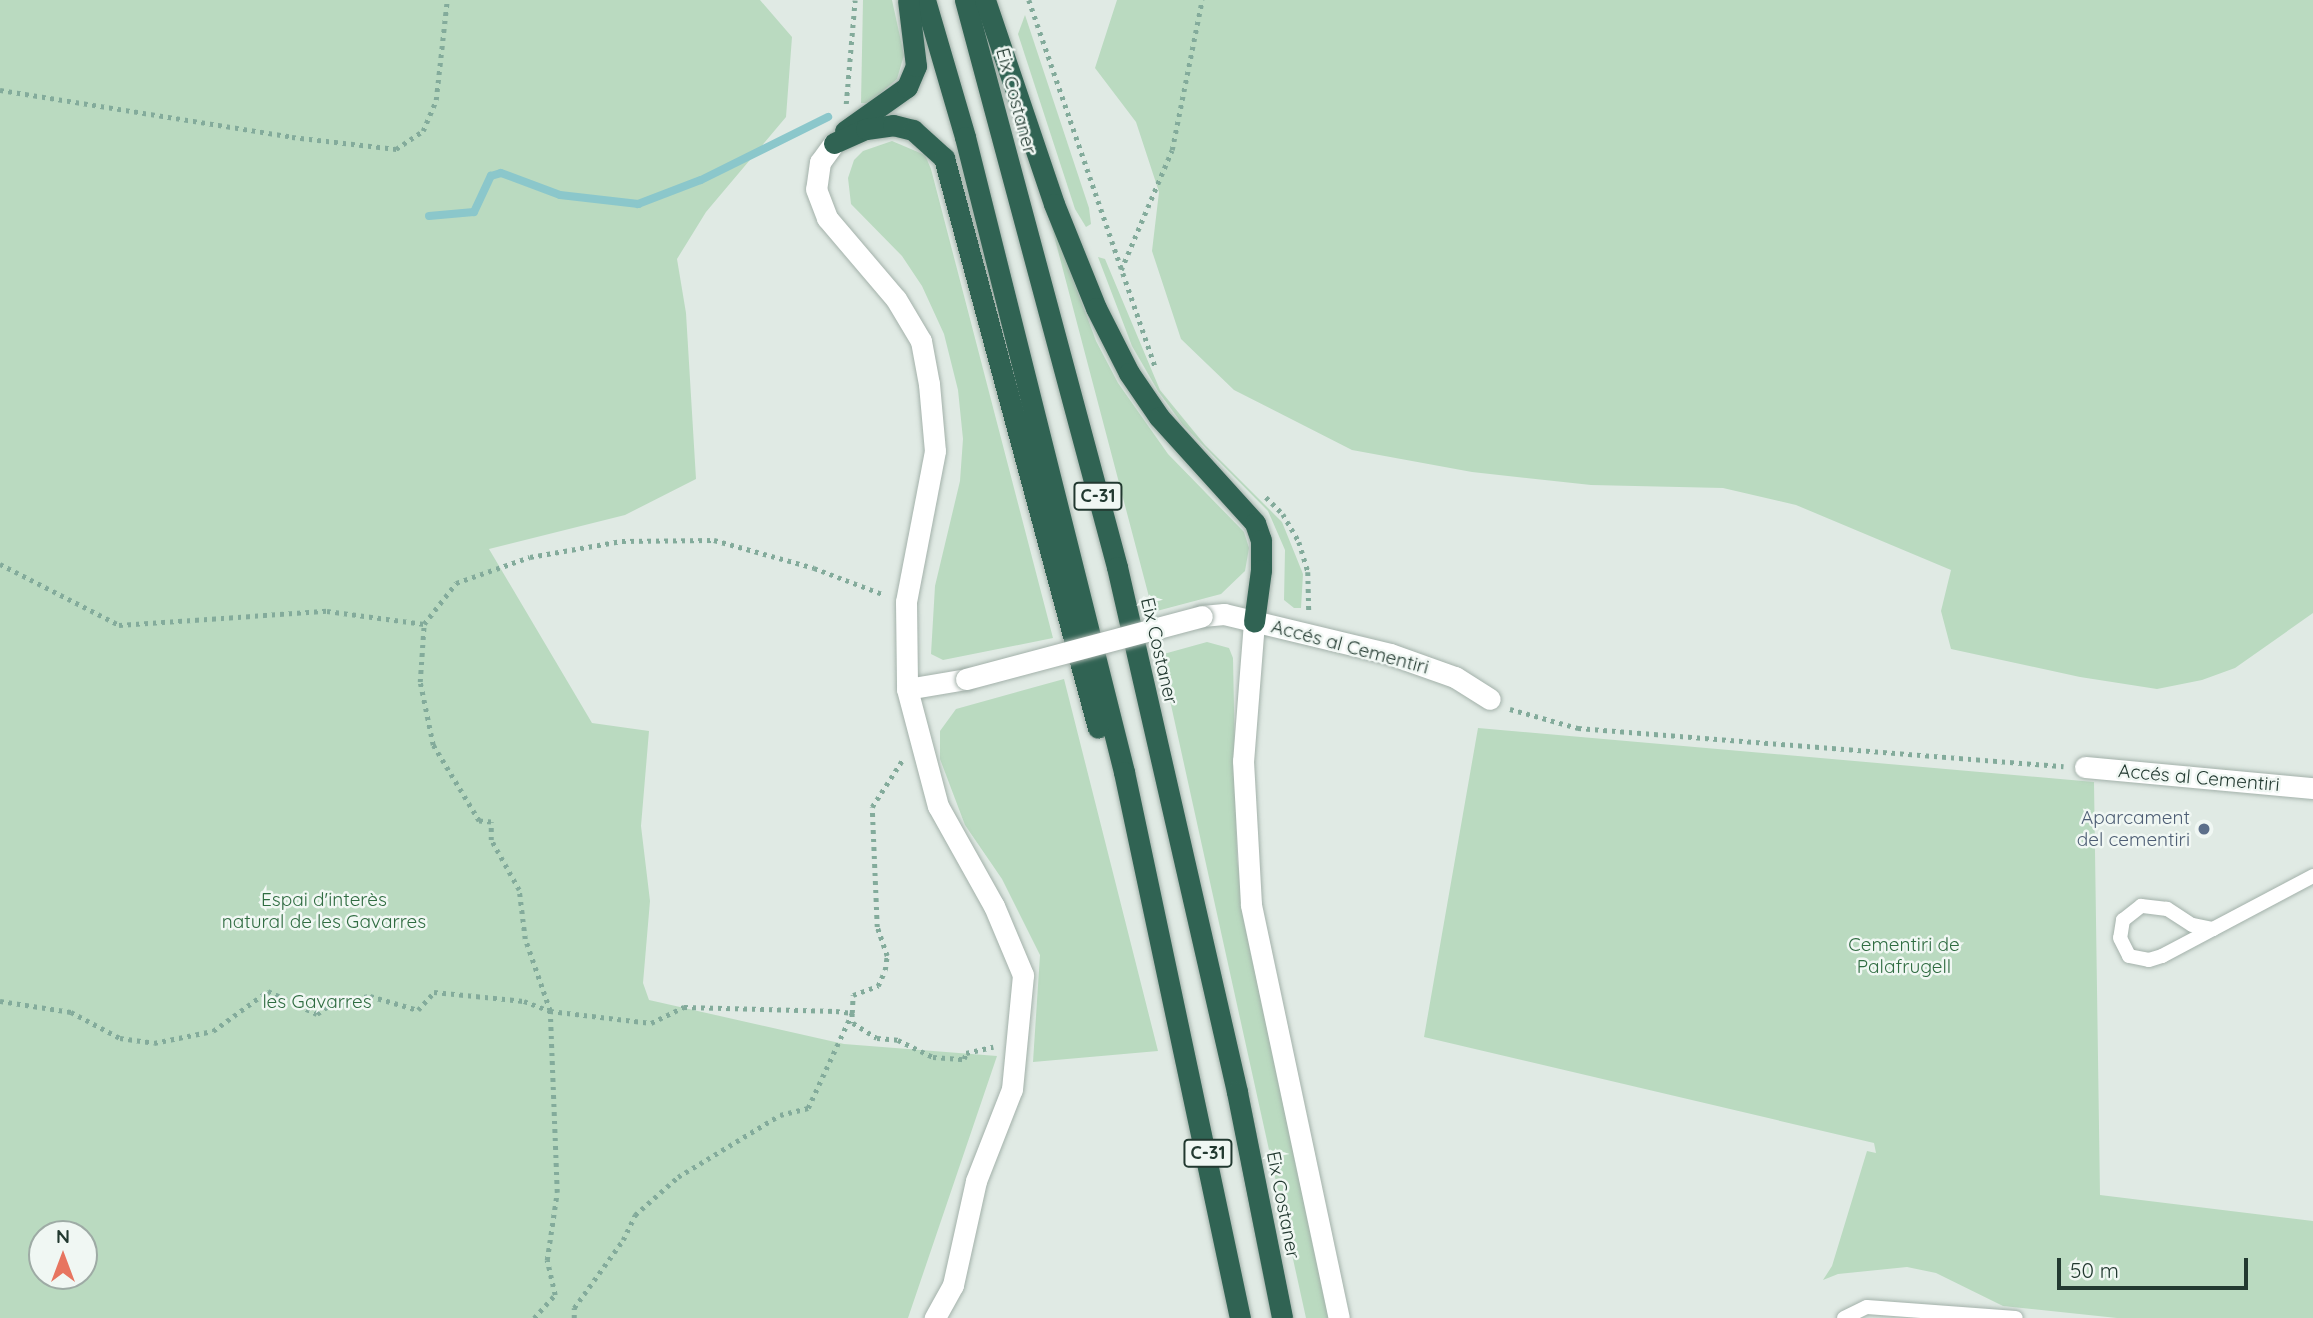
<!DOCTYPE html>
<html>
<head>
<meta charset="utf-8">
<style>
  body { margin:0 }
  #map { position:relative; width:2313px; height:1318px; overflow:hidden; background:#e0eae4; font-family:Quicksand,sans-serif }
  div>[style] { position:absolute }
  .green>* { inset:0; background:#badac0 }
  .stream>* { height:8px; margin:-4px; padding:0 4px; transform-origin:4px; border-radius:4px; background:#8bc7cb }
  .path>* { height:4.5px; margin-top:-2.25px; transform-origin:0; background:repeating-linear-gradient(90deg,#83ab9b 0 3.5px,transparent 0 8.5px) }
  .roads { filter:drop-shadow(0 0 2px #a3b1aa) drop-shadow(0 0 2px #a3b1aa) }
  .service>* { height:14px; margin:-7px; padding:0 7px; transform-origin:7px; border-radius:7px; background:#fff }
  .minor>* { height:21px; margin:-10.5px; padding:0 10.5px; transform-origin:10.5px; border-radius:10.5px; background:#fff }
  .motorway>* { height:21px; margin:-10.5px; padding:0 10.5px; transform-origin:10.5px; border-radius:10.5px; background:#306353 }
  .bridges { filter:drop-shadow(0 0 2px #a3b1aa) drop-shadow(0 0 2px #a3b1aa) }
  .minor-bridge>* { height:21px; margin:-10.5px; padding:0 10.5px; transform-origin:10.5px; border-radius:10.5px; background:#fff }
  .dots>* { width:19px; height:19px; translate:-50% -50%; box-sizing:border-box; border:4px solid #f0f7f3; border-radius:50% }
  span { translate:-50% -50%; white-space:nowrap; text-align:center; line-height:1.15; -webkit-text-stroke:5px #f0f7f3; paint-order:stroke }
  .shield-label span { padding:2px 5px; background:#f0f7f3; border:2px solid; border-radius:5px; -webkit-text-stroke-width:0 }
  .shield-label { font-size:18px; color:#223930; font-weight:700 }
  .street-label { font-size:19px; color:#223930 }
  .service-label { font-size:19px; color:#4e5e75 }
  .right { translate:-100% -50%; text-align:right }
  .park-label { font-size:19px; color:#2f6c41 }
  .north { position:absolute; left:28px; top:1220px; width:70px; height:70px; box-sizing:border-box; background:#f0f7f3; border:2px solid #9eaba5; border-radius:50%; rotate:0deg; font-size:19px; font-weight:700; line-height:28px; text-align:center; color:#223930 }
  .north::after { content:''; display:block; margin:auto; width:24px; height:32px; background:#e77560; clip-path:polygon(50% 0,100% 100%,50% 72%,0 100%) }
  .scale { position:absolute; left:2057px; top:1258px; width:191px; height:32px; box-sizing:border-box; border:4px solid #223930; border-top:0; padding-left:9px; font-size:21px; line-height:24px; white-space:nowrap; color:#223930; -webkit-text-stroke:5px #f0f7f3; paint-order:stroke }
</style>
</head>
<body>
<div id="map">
  <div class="green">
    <i style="clip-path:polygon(evenodd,0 0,760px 0,792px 37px,786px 117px,706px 212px,677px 259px,686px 313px,696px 479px,625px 515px,489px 549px,592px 723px,649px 731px,641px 826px,650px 901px,643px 983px,649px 1000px,844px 1044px,997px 1056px,908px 1318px,0 1318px,0 0,42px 1234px,84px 1234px,84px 1276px,42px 1276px,42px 1234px)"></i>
    <i style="clip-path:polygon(863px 0,892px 0,904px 55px,897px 79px,869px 103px,861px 103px)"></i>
    <i style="clip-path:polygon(1117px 0,2313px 0,2313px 613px,2235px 668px,2202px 680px,2157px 689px,2080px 677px,1951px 649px,1941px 611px,1951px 570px,1796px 505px,1723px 488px,1591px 485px,1472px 472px,1352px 450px,1234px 390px,1181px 339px,1152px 251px,1159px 192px,1136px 122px,1095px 68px)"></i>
    <i style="clip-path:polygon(1025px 15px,1089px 208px,1091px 224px,1086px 227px,1075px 209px,1018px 34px)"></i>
    <i style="clip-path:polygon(892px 141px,925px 155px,931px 169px,1053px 638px,943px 660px,931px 654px,935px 586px,960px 481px,963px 439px,958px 390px,944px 334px,922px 286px,902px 256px,851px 204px,848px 178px,854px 160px,863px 151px)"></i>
    <i style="clip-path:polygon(1047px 209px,1096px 341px,1118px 383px,1168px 454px,1244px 532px,1249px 548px,1245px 571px,1221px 594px,1153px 612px)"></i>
    <i style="clip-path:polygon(1098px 257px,1105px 259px,1160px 390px,1205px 445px,1282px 522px,1303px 574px,1301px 608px,1294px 608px,1284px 600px,1285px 550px,1268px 511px,1183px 425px,1158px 391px,1132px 346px)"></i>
    <i style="clip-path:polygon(1207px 642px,1229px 648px,1233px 658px,1237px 859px,1248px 938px,1329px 1318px,1306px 1318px,1160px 655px)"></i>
    <i style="clip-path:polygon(1064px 679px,1158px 1051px,1033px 1062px,1040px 955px,1002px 879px,965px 825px,940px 759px,940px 731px,956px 709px)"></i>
    <i style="clip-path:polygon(1478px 728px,2094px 782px,2100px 1195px,2313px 1221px,2313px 1318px,2117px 1318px,2003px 1306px,1936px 1273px,1907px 1267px,1838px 1274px,1823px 1280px,1832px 1266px,1867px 1151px,1876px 1153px,1874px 1143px,1424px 1037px)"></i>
  </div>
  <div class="stream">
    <i style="left:429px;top:216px;width:45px;rotate:-5.1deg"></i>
    <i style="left:474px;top:212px;width:40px;rotate:-65deg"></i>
    <i style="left:491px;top:176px;width:10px;rotate:-17deg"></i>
    <i style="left:501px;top:173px;width:63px;rotate:20.4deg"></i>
    <i style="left:560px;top:195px;width:79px;rotate:6.6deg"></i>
    <i style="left:638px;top:204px;width:67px;rotate:-20.9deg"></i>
    <i style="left:701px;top:180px;width:142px;rotate:-26.4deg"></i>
  </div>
  <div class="path">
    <i style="left:1029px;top:0;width:387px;rotate:71deg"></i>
    <i style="left:0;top:90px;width:296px;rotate:9.1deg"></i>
    <i style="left:292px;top:137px;width:105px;rotate:6.6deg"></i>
    <i style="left:396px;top:149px;width:32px;rotate:-34deg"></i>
    <i style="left:423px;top:131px;width:34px;rotate:-67deg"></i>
    <i style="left:436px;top:100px;width:101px;rotate:-83.7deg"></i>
    <i style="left:846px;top:104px;width:104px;rotate:-85.1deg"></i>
    <i style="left:1121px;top:270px;width:130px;rotate:-67deg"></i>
    <i style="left:1172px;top:150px;width:153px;rotate:-78.7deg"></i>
    <i style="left:1266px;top:497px;width:24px;rotate:45deg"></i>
    <i style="left:1283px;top:514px;width:32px;rotate:60deg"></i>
    <i style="left:1299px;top:542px;width:31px;rotate:73deg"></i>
    <i style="left:1308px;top:572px;width:40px;rotate:88.6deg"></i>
    <i style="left:0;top:564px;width:134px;rotate:27.1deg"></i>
    <i style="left:119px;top:625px;width:208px;rotate:-3.9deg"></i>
    <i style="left:327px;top:611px;width:98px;rotate:7.6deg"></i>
    <i style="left:1510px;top:709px;width:71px;rotate:15.6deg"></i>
    <i style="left:1578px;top:728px;width:487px;rotate:4.5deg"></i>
    <i style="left:0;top:1001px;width:72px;rotate:8.8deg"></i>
    <i style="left:71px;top:1012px;width:55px;rotate:28deg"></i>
    <i style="left:120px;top:1038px;width:34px;rotate:8deg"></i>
    <i style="left:154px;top:1043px;width:60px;rotate:-11.5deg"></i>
    <i style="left:213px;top:1031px;width:68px;rotate:-36deg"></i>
    <i style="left:268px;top:991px;width:54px;rotate:25.1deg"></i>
    <i style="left:317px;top:1014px;width:17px;rotate:-36deg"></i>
    <i style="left:331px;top:1004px;width:40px;rotate:-12deg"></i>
    <i style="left:370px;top:996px;width:50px;rotate:16.3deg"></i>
    <i style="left:418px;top:1010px;width:24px;rotate:-48deg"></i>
    <i style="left:434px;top:992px;width:90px;rotate:5.7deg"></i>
    <i style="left:524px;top:1001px;width:28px;rotate:21deg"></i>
    <i style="left:550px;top:1011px;width:102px;rotate:6.8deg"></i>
    <i style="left:651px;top:1023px;width:37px;rotate:-26deg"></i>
    <i style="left:684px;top:1007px;width:152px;rotate:1.5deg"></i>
    <i style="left:836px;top:1011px;width:16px;rotate:7deg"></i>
    <i style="left:852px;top:1013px;width:10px;rotate:84deg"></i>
    <i style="left:853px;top:1023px;width:28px;rotate:32deg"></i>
    <i style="left:877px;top:1038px;width:21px;rotate:5deg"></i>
    <i style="left:898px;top:1040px;width:39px;rotate:26deg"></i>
    <i style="left:933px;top:1057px;width:31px;rotate:4deg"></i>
    <i style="left:964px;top:1059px;width:6px;rotate:-72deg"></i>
    <i style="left:966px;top:1053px;width:28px;rotate:-13deg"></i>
    <i style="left:534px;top:1318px;width:31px;rotate:-48deg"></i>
    <i style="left:555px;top:1295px;width:36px;rotate:-103deg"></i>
    <i style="left:547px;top:1260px;width:69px;rotate:-81.6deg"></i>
    <i style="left:557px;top:1192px;width:181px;rotate:-92.2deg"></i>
    <i style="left:550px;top:1011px;width:76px;rotate:-109.1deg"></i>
    <i style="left:525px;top:939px;width:49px;rotate:-97deg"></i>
    <i style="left:519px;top:890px;width:57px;rotate:-119.2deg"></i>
    <i style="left:491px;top:840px;width:18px;rotate:-90deg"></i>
    <i style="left:491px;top:822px;width:12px;rotate:-175deg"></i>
    <i style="left:479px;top:821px;width:89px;rotate:-121.2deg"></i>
    <i style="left:433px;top:745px;width:64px;rotate:-101.7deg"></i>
    <i style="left:420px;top:682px;width:58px;rotate:-86.1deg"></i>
    <i style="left:424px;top:624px;width:52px;rotate:-52deg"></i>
    <i style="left:456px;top:583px;width:78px;rotate:-19.4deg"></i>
    <i style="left:530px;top:557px;width:93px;rotate:-9.9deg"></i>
    <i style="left:622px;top:541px;width:92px;rotate:-0.6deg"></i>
    <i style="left:714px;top:540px;width:104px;rotate:15.6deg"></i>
    <i style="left:814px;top:568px;width:76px;rotate:20.8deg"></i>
    <i style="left:574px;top:1318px;width:10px;rotate:-90deg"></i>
    <i style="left:574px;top:1308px;width:84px;rotate:-54.2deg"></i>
    <i style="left:623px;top:1240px;width:28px;rotate:-64deg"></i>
    <i style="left:635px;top:1215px;width:57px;rotate:-41.5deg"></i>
    <i style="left:678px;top:1177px;width:119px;rotate:-31.3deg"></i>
    <i style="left:780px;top:1115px;width:29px;rotate:-14deg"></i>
    <i style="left:808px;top:1108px;width:105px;rotate:-65.1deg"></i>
    <i style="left:852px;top:1013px;width:18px;rotate:-87deg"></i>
    <i style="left:853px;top:995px;width:27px;rotate:-20deg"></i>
    <i style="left:878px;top:986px;width:17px;rotate:-66deg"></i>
    <i style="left:885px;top:970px;width:14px;rotate:-82deg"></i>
    <i style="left:887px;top:956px;width:31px;rotate:-109deg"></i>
    <i style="left:877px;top:927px;width:120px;rotate:-92.4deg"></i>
    <i style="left:872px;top:807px;width:57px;rotate:-57.1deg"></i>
  </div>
  <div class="roads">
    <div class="service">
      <i style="left:2213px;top:929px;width:21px;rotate:-169deg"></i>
      <i style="left:2192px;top:925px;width:30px;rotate:-147deg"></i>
      <i style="left:2167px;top:909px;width:26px;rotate:-173deg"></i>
      <i style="left:2141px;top:906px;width:23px;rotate:142deg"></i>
      <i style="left:2123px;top:920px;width:18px;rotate:99deg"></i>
      <i style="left:2120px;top:938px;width:20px;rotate:63deg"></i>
      <i style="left:2129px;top:956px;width:20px;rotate:11deg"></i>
      <i style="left:2149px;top:960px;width:14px;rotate:-17deg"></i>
      <i style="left:2162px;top:956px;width:58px;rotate:-27.9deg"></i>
      <i style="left:2213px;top:929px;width:113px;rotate:-27.9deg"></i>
      <i style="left:1844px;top:1318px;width:25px;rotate:-26deg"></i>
      <i style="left:1867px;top:1307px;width:149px;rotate:4.2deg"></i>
    </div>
    <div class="minor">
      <i style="left:834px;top:143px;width:24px;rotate:126deg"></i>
      <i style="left:820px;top:162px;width:27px;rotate:98deg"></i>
      <i style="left:816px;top:189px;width:31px;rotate:69deg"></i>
      <i style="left:827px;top:218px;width:106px;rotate:49.6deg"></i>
      <i style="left:896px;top:299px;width:49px;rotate:59.2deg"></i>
      <i style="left:921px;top:341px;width:44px;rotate:79.5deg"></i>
      <i style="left:929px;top:384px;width:67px;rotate:84.9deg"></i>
      <i style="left:935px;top:451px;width:154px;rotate:100.9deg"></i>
      <i style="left:906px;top:602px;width:87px;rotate:89.3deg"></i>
      <i style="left:907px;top:689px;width:60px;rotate:-9.6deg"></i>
      <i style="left:1202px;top:616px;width:22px;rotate:-5deg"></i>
      <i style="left:1224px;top:614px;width:171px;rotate:13.5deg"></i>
      <i style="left:1390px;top:654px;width:69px;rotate:19.5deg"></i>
      <i style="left:1455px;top:677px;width:41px;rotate:32.2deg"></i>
      <i style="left:1254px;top:622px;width:139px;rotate:94.5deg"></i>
      <i style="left:1243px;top:761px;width:144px;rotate:86.8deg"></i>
      <i style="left:1251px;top:905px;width:422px;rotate:78deg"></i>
      <i style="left:907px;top:689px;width:121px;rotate:75.2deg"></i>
      <i style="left:938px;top:806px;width:115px;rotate:60.8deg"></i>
      <i style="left:994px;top:906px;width:75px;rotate:67.2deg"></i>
      <i style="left:1023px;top:975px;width:115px;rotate:95.5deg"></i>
      <i style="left:1012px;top:1089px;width:99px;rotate:111.4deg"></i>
      <i style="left:976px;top:1181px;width:107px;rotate:102.5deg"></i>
      <i style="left:953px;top:1285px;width:38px;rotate:119deg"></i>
      <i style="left:2085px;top:767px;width:229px;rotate:5.3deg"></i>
    </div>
    <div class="motorway">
      <i style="left:925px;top:0;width:143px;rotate:73.7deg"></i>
      <i style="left:965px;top:137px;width:655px;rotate:75.94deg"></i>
      <i style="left:1124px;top:772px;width:558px;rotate:78.01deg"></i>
      <i style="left:965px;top:0;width:587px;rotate:74.99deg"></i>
      <i style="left:1117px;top:567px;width:539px;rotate:77.12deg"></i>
      <i style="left:1237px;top:1092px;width:230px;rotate:78.7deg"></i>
      <i style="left:985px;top:0;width:215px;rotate:71.3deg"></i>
      <i style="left:1054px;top:204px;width:112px;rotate:68deg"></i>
      <i style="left:1096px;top:308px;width:73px;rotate:63.1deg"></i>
      <i style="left:1129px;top:373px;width:53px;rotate:55.7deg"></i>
      <i style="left:1159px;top:417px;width:143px;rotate:47.8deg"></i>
      <i style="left:1255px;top:523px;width:18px;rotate:71deg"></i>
      <i style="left:1261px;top:540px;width:30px;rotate:90deg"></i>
      <i style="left:1261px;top:570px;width:52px;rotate:97.7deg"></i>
      <i style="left:845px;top:131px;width:76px;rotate:-35.4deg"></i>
      <i style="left:907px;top:87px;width:23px;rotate:-67deg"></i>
      <i style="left:916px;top:66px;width:66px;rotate:-96.9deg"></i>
      <i style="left:834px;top:143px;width:35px;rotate:-24deg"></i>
      <i style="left:866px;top:129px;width:27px;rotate:-8deg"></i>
      <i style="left:893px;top:125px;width:21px;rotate:14deg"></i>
      <i style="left:913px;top:130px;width:42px;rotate:42.1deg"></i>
      <i style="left:944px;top:158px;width:590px;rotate:74.88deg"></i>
    </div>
  </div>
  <div class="bridges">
    <div class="minor-bridge">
      <i style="left:966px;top:679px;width:244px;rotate:-14.9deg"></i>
    </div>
  </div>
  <div class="dots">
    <i style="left:2204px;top:829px;background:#5c6f8a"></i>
  </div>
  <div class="shield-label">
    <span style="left:1098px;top:496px">C-31</span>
    <span style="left:1208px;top:1153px">C-31</span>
  </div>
  <div class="street-label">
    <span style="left:1016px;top:101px;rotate:75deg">Eix Costaner</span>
    <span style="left:1350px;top:647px;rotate:15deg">Accés al Cementiri</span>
    <span style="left:1159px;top:651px;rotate:77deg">Eix Costaner</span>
    <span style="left:2199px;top:778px;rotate:5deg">Accés al Cementiri</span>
    <span style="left:1283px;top:1205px;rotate:79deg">Eix Costaner</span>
  </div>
  <div class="service-label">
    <span class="right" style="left:2190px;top:829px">Aparcament<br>del cementiri</span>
  </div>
  <div class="park-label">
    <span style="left:324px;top:911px">Espai d'interès<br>natural de les Gavarres</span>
    <span style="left:1904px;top:956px">Cementiri de<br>Palafrugell</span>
    <span style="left:317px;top:1002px">les Gavarres</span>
  </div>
  <div class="north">N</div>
  <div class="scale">50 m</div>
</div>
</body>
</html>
